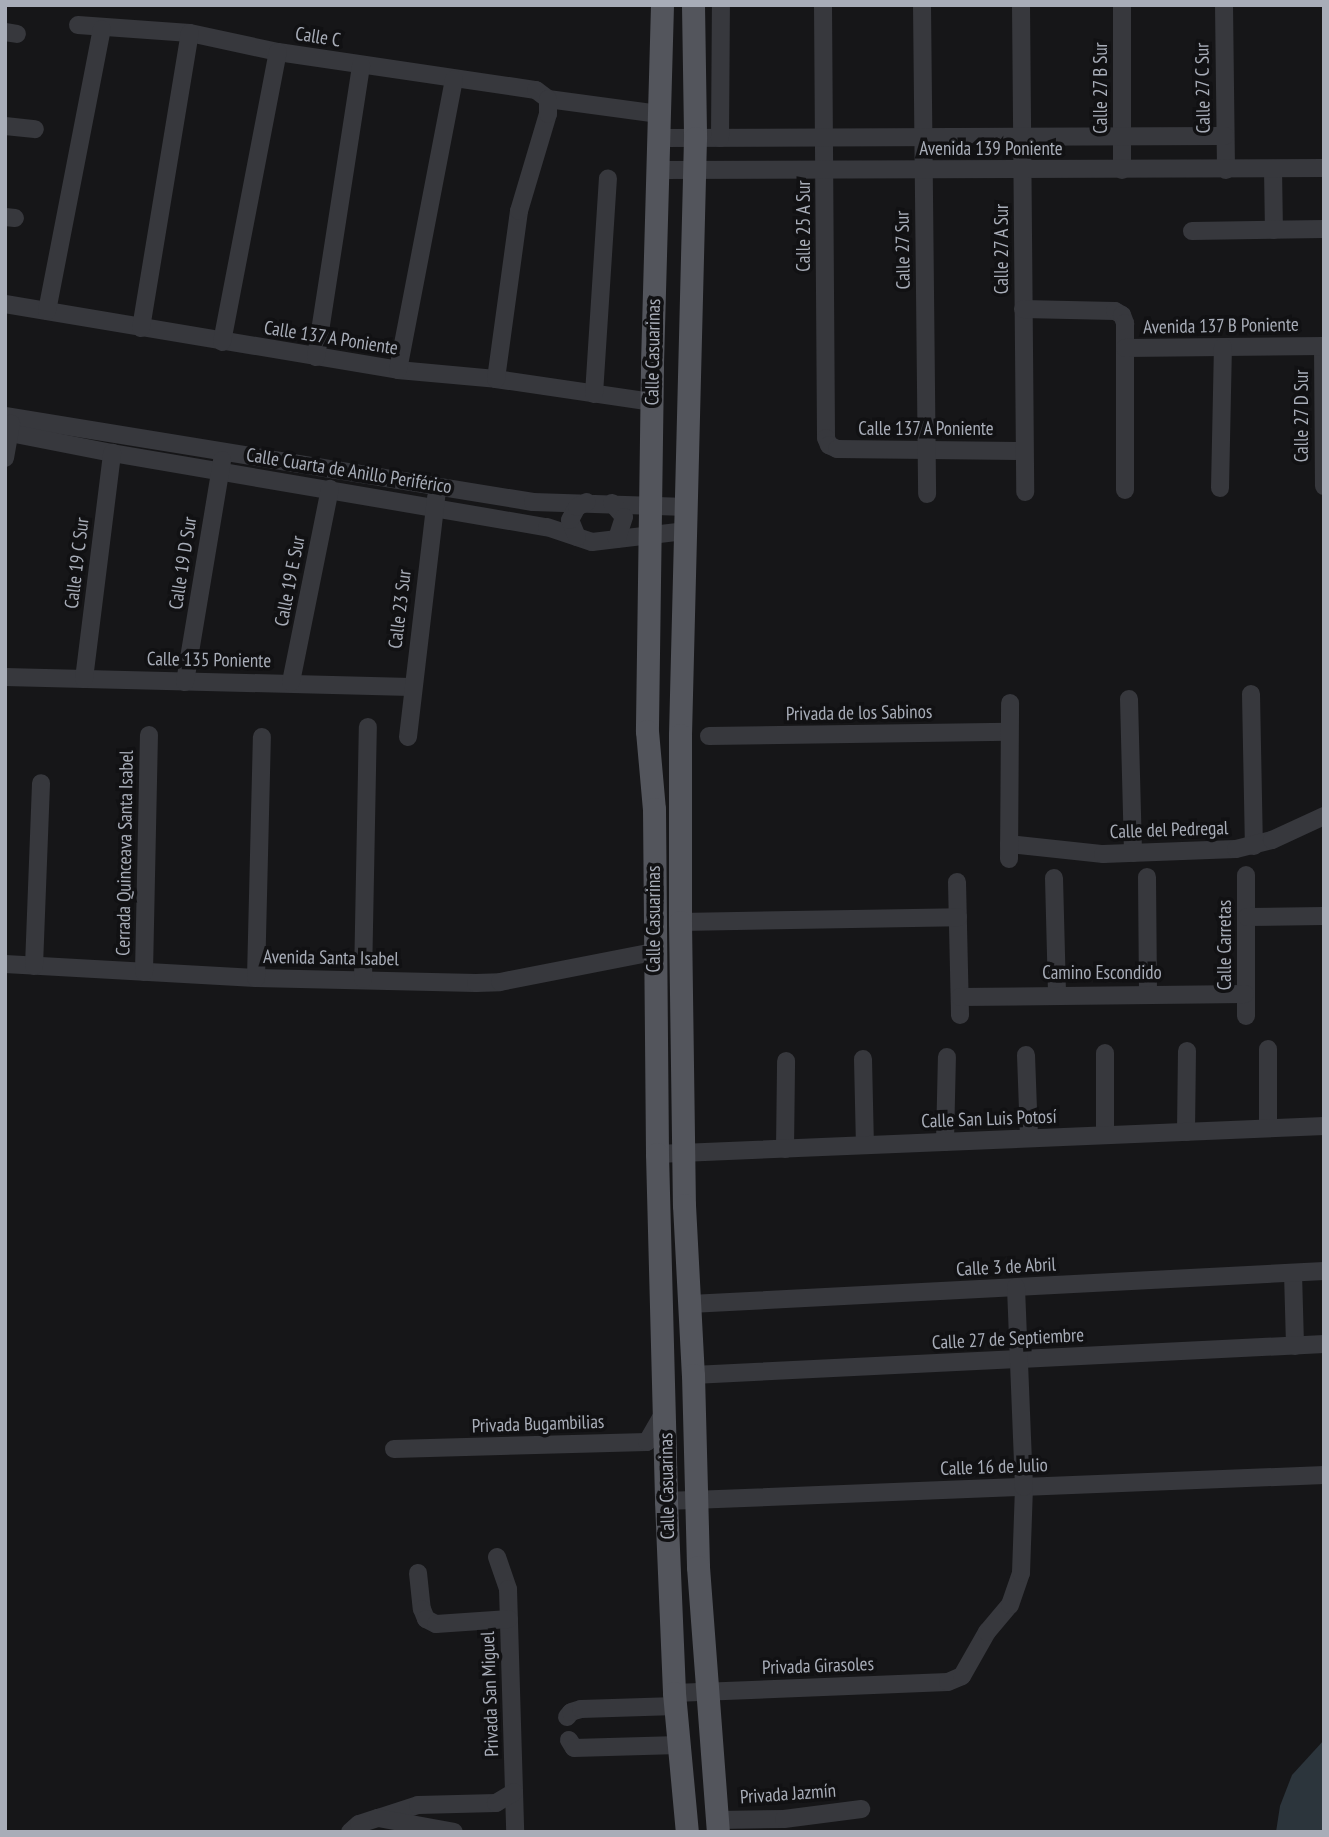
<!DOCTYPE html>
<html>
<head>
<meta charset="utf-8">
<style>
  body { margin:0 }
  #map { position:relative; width:1329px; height:1837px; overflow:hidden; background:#161618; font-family:"PT Sans Narrow",sans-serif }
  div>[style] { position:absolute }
  .water>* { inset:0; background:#2c353c }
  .minor>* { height:18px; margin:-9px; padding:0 9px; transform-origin:9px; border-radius:9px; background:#37383d }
  .major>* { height:23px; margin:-11.5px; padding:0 11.5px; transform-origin:11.5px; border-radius:11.5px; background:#53555c }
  span { translate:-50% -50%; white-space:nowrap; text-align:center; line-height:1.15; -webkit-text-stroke:7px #111113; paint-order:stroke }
  .street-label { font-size:19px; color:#a8adb8 }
  .frame { position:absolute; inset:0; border:7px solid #a8adb8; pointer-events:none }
</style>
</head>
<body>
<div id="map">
  <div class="water">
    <i style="clip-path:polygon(1324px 1740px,1324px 1832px,1276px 1832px,1280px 1806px,1292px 1775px)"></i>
  </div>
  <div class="minor">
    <i style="left:823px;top:5px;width:433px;rotate:89.6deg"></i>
    <i style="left:826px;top:438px;width:8px;rotate:67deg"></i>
    <i style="left:829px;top:445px;width:9px;rotate:27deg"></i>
    <i style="left:837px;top:449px;width:187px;rotate:0.6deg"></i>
    <i style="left:922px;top:5px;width:489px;rotate:89.4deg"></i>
    <i style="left:1021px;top:5px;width:487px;rotate:89.5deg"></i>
    <i style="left:1122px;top:5px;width:165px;rotate:90deg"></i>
    <i style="left:1224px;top:5px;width:165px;rotate:89.3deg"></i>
    <i style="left:78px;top:25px;width:112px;rotate:4.1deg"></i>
    <i style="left:190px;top:33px;width:90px;rotate:12.2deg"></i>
    <i style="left:278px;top:52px;width:261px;rotate:8.4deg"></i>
    <i style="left:536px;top:90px;width:15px;rotate:37deg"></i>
    <i style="left:548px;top:99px;width:112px;rotate:7.7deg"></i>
    <i style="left:5px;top:32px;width:12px;rotate:9deg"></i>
    <i style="left:5px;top:126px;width:30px;rotate:6deg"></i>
    <i style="left:658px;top:138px;width:567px;rotate:-0.2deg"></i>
    <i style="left:720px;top:138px;width:133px;rotate:-89.6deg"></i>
    <i style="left:1273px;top:169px;width:61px;rotate:89.1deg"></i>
    <i style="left:658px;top:170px;width:666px;rotate:-0.17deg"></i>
    <i style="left:5px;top:217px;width:10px;rotate:6deg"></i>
    <i style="left:1192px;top:231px;width:132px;rotate:-0.9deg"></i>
    <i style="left:5px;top:304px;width:399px;rotate:9.5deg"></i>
    <i style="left:398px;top:370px;width:98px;rotate:5.2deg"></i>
    <i style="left:496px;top:379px;width:157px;rotate:8.4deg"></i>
    <i style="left:1023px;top:309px;width:92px;rotate:1.2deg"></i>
    <i style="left:1115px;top:311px;width:8px;rotate:30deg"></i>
    <i style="left:1122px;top:315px;width:9px;rotate:69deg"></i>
    <i style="left:1125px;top:323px;width:167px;rotate:90deg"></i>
    <i style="left:47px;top:311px;width:287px;rotate:-79deg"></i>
    <i style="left:141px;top:328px;width:299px;rotate:-80.6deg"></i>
    <i style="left:222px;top:342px;width:295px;rotate:-79.1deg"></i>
    <i style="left:1323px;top:346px;width:140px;rotate:89.6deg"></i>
    <i style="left:1125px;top:348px;width:199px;rotate:-0.6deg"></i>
    <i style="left:316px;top:357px;width:295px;rotate:-81.2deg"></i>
    <i style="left:398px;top:370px;width:296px;rotate:-79.1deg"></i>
    <i style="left:496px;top:379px;width:170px;rotate:-82.2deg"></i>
    <i style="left:519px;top:211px;width:101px;rotate:-73.4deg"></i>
    <i style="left:548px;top:114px;width:15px;rotate:-90deg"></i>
    <i style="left:594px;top:394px;width:216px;rotate:-86.3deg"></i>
    <i style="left:5px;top:416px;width:535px;rotate:9.25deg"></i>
    <i style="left:533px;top:502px;width:154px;rotate:1.9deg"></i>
    <i style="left:5px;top:432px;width:109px;rotate:11.1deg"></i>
    <i style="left:112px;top:453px;width:441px;rotate:9.7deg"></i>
    <i style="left:547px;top:527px;width:47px;rotate:18.4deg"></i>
    <i style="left:592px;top:542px;width:95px;rotate:-6.7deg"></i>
    <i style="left:5px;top:458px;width:35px;rotate:-80deg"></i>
    <i style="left:1220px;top:488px;width:141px;rotate:-88.8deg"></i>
    <i style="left:612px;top:503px;width:18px;rotate:49deg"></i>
    <i style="left:624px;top:517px;width:23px;rotate:108deg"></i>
    <i style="left:577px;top:537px;width:18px;rotate:-112deg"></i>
    <i style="left:570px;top:520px;width:15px;rotate:-62deg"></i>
    <i style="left:577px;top:507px;width:11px;rotate:-27deg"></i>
    <i style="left:5px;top:677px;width:406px;rotate:1.4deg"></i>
    <i style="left:84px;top:679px;width:228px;rotate:-82.9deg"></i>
    <i style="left:185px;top:682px;width:225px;rotate:-80.5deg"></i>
    <i style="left:291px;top:682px;width:197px;rotate:-78.6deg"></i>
    <i style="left:1251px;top:694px;width:152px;rotate:88.9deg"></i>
    <i style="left:1129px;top:699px;width:154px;rotate:88.5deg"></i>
    <i style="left:709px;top:736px;width:300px;rotate:-0.8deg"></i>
    <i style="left:408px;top:737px;width:242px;rotate:-83.3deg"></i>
    <i style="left:1009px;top:844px;width:95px;rotate:6.1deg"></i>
    <i style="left:1103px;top:854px;width:133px;rotate:-2.2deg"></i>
    <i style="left:1236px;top:849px;width:37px;rotate:-14deg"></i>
    <i style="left:1272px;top:840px;width:57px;rotate:-24.8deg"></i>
    <i style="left:1009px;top:859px;width:156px;rotate:-89.6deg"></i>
    <i style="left:1246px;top:875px;width:141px;rotate:90deg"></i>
    <i style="left:1147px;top:877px;width:117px;rotate:89.5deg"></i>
    <i style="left:1054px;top:878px;width:116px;rotate:88.5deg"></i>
    <i style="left:957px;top:882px;width:133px;rotate:88.7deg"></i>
    <i style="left:1247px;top:917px;width:77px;rotate:-0.7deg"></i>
    <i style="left:680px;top:922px;width:278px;rotate:-1deg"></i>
    <i style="left:5px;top:964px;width:251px;rotate:3.2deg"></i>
    <i style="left:256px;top:978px;width:220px;rotate:1.3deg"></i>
    <i style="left:476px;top:983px;width:24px;rotate:-2deg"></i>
    <i style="left:500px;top:982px;width:156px;rotate:-11.1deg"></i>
    <i style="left:34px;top:966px;width:183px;rotate:-87.8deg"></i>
    <i style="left:144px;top:972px;width:237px;rotate:-88.8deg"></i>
    <i style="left:256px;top:978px;width:241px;rotate:-88.6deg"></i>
    <i style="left:363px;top:979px;width:252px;rotate:-88.9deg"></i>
    <i style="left:960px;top:997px;width:285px;rotate:-0.6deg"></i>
    <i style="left:1105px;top:1053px;width:82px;rotate:90deg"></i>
    <i style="left:1026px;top:1055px;width:83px;rotate:87.9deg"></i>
    <i style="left:863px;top:1059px;width:86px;rotate:88.7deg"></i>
    <i style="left:1268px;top:1128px;width:79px;rotate:-90deg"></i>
    <i style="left:1186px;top:1132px;width:81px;rotate:-89.3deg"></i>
    <i style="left:945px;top:1142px;width:85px;rotate:-88.7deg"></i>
    <i style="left:785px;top:1149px;width:88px;rotate:-89.3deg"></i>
    <i style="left:657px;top:1154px;width:668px;rotate:-2.4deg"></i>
    <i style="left:1293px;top:1273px;width:73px;rotate:88.4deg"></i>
    <i style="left:690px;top:1304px;width:635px;rotate:-2.98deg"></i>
    <i style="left:693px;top:1375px;width:632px;rotate:-2.81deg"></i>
    <i style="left:394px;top:1449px;width:253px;rotate:-1.6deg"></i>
    <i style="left:647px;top:1442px;width:34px;rotate:-60deg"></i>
    <i style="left:666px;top:1501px;width:659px;rotate:-2.26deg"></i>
    <i style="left:497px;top:1557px;width:34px;rotate:71deg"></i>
    <i style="left:508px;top:1589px;width:243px;rotate:88.3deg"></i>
    <i style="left:418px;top:1573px;width:36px;rotate:84deg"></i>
    <i style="left:422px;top:1609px;width:11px;rotate:68deg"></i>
    <i style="left:426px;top:1619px;width:11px;rotate:27deg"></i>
    <i style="left:436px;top:1624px;width:73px;rotate:-3.9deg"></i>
    <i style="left:674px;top:1693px;width:274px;rotate:-2.3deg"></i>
    <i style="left:948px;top:1682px;width:15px;rotate:-23deg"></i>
    <i style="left:962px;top:1676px;width:51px;rotate:-60.4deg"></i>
    <i style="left:987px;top:1632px;width:35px;rotate:-50deg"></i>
    <i style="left:1010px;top:1605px;width:34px;rotate:-71deg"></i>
    <i style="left:1021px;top:1573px;width:86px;rotate:-88deg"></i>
    <i style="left:1024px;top:1487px;width:200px;rotate:-92.3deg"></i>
    <i style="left:567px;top:1717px;width:6px;rotate:-51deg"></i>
    <i style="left:571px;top:1712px;width:10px;rotate:-17deg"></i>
    <i style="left:581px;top:1709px;width:95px;rotate:-1.8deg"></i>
    <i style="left:569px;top:1740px;width:9px;rotate:58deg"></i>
    <i style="left:574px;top:1748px;width:105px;rotate:-1.6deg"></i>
    <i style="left:378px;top:1818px;width:42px;rotate:-18deg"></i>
    <i style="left:418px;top:1805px;width:78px;rotate:-1.5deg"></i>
    <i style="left:496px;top:1803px;width:21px;rotate:-31deg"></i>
    <i style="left:718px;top:1820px;width:66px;rotate:-0.9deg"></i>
    <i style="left:784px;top:1819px;width:78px;rotate:-7.4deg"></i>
    <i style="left:350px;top:1832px;width:12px;rotate:-42deg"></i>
    <i style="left:359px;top:1824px;width:20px;rotate:-18deg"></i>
    <i style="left:378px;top:1818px;width:77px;rotate:10.4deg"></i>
  </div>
  <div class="major">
    <i style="left:662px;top:5px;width:362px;rotate:91.6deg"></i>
    <i style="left:652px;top:367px;width:364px;rotate:90.8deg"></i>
    <i style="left:647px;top:731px;width:78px;rotate:84.9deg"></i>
    <i style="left:654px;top:809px;width:345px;rotate:89.5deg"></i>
    <i style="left:657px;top:1154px;width:347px;rotate:88.5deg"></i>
    <i style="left:666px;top:1501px;width:192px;rotate:87.6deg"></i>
    <i style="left:674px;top:1693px;width:140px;rotate:84.7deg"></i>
    <i style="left:693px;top:5px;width:133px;rotate:89.1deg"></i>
    <i style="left:695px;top:138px;width:597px;rotate:91.44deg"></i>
    <i style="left:680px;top:735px;width:187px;rotate:90deg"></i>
    <i style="left:680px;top:922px;width:283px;rotate:89.2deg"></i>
    <i style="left:684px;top:1205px;width:170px;rotate:87deg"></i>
    <i style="left:693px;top:1375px;width:192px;rotate:88.5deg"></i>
    <i style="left:698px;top:1567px;width:266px;rotate:85.7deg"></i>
  </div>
  <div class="street-label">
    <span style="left:318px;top:37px;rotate:9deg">Calle C</span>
    <span style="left:1101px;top:88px;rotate:-90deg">Calle 27 B Sur</span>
    <span style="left:1203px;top:88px;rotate:-91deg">Calle 27 C Sur</span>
    <span style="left:991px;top:149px">Avenida 139 Poniente</span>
    <span style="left:804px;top:226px;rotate:-90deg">Calle 25 A Sur</span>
    <span style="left:1002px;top:249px;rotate:-90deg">Calle 27 A Sur</span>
    <span style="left:903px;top:250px;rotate:-91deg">Calle 27 Sur</span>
    <span style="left:1221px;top:326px;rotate:-1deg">Avenida 137 B Poniente</span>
    <span style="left:331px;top:338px;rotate:9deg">Calle 137 A Poniente</span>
    <span style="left:653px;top:352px;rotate:-89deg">Calle Casuarinas</span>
    <span style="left:1302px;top:416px;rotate:-90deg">Calle 27 D Sur</span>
    <span style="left:926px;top:429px">Calle 137 A Poniente</span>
    <span style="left:349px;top:471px;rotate:9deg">Calle Cuarta de Anillo Periférico</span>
    <span style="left:77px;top:563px;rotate:-83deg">Calle 19 C Sur</span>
    <span style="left:183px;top:563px;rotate:-81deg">Calle 19 D Sur</span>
    <span style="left:290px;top:581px;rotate:-79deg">Calle 19 E Sur</span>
    <span style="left:400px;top:609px;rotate:-83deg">Calle 23 Sur</span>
    <span style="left:209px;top:660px;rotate:1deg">Calle 135 Poniente</span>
    <span style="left:859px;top:713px;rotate:-1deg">Privada de los Sabinos</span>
    <span style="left:1169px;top:830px;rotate:-2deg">Calle del Pedregal</span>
    <span style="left:125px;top:853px;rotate:-89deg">Cerrada Quinceava Santa Isabel</span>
    <span style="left:654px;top:919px;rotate:-90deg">Calle Casuarinas</span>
    <span style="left:1225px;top:945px;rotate:-90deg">Calle Carretas</span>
    <span style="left:331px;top:958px;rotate:1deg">Avenida Santa Isabel</span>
    <span style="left:1102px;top:973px">Camino Escondido</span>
    <span style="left:989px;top:1119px;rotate:-2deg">Calle San Luis Potosí</span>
    <span style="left:1006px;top:1267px;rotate:-3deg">Calle 3 de Abril</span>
    <span style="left:1008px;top:1339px;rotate:-3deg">Calle 27 de Septiembre</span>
    <span style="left:538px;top:1424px;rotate:-2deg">Privada Bugambilias</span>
    <span style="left:994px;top:1467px;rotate:-2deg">Calle 16 de Julio</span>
    <span style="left:667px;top:1486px;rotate:-91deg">Calle Casuarinas</span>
    <span style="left:818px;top:1666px;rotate:-2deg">Privada Girasoles</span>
    <span style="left:490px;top:1694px;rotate:-92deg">Privada San Miguel</span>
    <span style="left:788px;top:1794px;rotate:-4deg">Privada Jazmín</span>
  </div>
  <div class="frame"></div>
</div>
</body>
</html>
